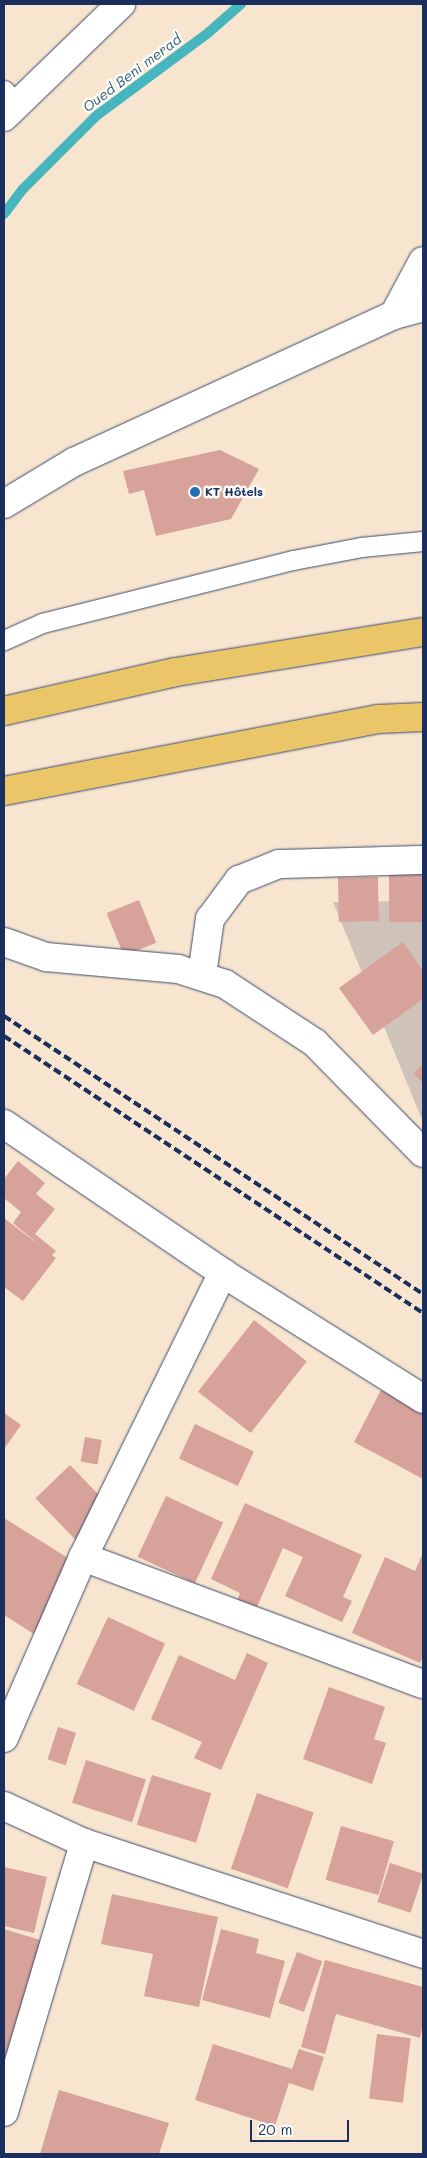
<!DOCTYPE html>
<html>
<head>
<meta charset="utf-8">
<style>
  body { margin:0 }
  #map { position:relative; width:427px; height:2158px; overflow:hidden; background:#f7e5cf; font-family:Mali,sans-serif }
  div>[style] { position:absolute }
  .industrial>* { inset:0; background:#cec2b9 }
  .stream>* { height:10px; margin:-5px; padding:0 5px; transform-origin:5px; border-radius:5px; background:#46b5bd }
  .building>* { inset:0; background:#d6a29a; transform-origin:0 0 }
  .roads { filter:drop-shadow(0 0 1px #3c4a6f) drop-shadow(0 0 1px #3c4a6f) }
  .lane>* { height:19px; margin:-9.5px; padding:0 9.5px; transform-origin:9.5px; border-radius:9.5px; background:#fff }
  .street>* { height:28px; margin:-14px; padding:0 14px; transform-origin:14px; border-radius:14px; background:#fff }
  .highway>* { height:28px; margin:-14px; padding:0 14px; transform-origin:14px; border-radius:14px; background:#eac669 }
  .rail>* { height:4px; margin-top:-2px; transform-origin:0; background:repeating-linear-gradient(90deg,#1b2f5e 0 8px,transparent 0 12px) }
  .dots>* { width:14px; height:14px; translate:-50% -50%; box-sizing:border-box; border:2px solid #fdfcf7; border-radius:50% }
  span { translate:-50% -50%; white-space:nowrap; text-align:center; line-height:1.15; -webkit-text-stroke:5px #fdfcf7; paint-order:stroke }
  .poi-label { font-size:12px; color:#1b2f5e; font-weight:700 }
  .left { translate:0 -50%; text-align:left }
  .water-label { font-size:14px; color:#2a5e7f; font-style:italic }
  .frame { position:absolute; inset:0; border:5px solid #1b2f5e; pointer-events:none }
  .scale { position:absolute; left:250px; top:2120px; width:99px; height:22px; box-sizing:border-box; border:2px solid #1b2f5e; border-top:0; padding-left:6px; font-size:15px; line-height:18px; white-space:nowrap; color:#1b2f5e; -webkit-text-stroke:4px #fdfcf7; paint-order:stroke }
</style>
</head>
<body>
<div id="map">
  <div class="industrial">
    <i style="clip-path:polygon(423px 901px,423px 1122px,333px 902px)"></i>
  </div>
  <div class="stream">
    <i style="left:4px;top:214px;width:31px;rotate:-53deg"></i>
    <i style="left:23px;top:189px;width:103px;rotate:-45deg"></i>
    <i style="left:96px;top:116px;width:139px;rotate:-36.5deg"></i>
    <i style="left:208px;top:33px;width:44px;rotate:-41.3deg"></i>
  </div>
  <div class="building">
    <i style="clip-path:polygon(220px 450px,259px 469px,231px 519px,156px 536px,144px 490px,129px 494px,123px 471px)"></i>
    <i style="left:423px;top:872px;width:50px;height:34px;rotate:90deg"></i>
    <i style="left:378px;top:877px;width:44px;height:40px;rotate:89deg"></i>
    <i style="left:139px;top:900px;width:46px;height:35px;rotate:68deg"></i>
    <i style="clip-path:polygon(403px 942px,423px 971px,423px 999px,373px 1035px,339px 988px)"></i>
    <i style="clip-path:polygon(423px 1064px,423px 1084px,414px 1073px)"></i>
    <i style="clip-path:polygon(18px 1161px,45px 1183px,36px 1194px,55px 1209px,35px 1234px,56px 1251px,52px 1255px,56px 1258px,23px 1301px,4px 1287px,4px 1218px,42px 1247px,13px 1223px,21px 1212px,4px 1198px,4px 1179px)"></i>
    <i style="left:254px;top:1320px;width:67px;height:91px;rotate:38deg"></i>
    <i style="clip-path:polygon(381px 1390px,423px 1413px,423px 1479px,354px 1442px)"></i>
    <i style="clip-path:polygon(4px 1413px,21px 1425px,4px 1449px)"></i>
    <i style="left:195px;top:1424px;width:65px;height:38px;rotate:25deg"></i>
    <i style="left:85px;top:1437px;width:17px;height:25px;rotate:10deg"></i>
    <i style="left:70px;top:1465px;width:59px;height:48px;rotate:46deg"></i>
    <i style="left:166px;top:1496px;width:63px;height:67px;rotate:25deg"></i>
    <i style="clip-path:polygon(245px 1503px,362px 1555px,343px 1597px,352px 1601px,342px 1622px,285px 1596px,303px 1557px,283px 1548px,252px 1618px,234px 1609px,240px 1593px,211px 1579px)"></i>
    <i style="clip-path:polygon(4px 1518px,84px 1568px,40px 1638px,4px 1615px)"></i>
    <i style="clip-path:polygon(423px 1553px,423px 1656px,420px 1663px,352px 1633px,385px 1557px,415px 1571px)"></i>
    <i style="left:108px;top:1617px;width:63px;height:74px;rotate:25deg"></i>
    <i style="clip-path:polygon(247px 1653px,268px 1663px,221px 1770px,194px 1758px,202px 1742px,151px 1719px,179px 1655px,235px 1680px)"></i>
    <i style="clip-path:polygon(329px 1687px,385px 1707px,374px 1739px,386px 1743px,372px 1784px,303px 1759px)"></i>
    <i style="left:58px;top:1727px;width:19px;height:34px;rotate:18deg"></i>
    <i style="left:86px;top:1760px;width:63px;height:45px;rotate:18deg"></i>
    <i style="left:152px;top:1775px;width:62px;height:52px;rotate:17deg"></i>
    <i style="left:257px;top:1793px;width:60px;height:80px;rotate:19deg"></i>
    <i style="left:341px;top:1826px;width:55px;height:56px;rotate:16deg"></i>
    <i style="left:390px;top:1863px;width:35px;height:41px;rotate:18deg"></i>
    <i style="clip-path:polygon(4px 1867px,47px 1877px,34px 1933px,4px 1926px)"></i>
    <i style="clip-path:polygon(112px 1894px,218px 1917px,199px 2007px,144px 1996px,153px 1954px,101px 1944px)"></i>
    <i style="clip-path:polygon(4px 1929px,50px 1943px,4px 2072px)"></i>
    <i style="clip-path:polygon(221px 1929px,259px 1939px,256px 1953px,285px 1961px,270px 2018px,202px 2000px)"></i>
    <i style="left:297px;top:1952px;width:27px;height:54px;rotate:20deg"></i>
    <i style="clip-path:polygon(325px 1960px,423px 1987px,423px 2024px,420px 2038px,336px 2014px,325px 2054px,301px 2047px)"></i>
    <i style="left:377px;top:2034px;width:34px;height:65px;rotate:7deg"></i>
    <i style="clip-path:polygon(213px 2044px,292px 2069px,299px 2049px,324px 2057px,313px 2091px,289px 2083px,275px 2126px,195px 2100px)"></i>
    <i style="clip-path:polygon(59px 2090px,169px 2123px,159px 2154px,40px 2154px)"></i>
  </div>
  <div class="roads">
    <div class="lane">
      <i style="left:4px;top:90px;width:19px;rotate:47deg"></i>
      <i style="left:4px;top:640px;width:42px;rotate:-24.1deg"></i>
      <i style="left:42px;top:623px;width:259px;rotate:-14.1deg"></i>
      <i style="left:293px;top:560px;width:69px;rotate:-10.8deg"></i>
      <i style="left:361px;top:547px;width:62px;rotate:-5.5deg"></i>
    </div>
    <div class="street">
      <i style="left:4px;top:117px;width:163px;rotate:-44deg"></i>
      <i style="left:394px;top:315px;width:61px;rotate:-61.8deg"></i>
      <i style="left:4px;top:504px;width:82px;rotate:-31deg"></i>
      <i style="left:74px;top:462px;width:352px;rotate:-24.7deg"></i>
      <i style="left:394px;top:315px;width:30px;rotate:-15deg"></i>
      <i style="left:4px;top:942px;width:45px;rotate:19.7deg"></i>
      <i style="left:46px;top:957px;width:133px;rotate:5.2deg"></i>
      <i style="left:178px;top:969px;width:49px;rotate:17.7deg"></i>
      <i style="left:225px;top:984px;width:108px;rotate:33.2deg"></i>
      <i style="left:315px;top:1043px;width:154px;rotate:45.5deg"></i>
      <i style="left:202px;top:975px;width:57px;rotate:-81.9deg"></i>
      <i style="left:210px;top:919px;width:49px;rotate:-53.4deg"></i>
      <i style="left:239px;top:880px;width:43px;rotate:-21.8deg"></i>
      <i style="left:279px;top:864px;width:144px;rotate:-1.6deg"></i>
      <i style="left:4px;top:1124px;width:265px;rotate:34.2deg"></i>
      <i style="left:223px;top:1273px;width:236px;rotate:32.2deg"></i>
      <i style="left:83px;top:1557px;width:363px;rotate:20.5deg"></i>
      <i style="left:4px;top:1738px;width:197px;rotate:-66.4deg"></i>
      <i style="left:83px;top:1557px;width:317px;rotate:-63.8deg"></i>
      <i style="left:4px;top:1806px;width:88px;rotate:24.8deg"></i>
      <i style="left:4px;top:2112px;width:281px;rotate:-73.4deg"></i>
      <i style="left:84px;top:1843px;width:357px;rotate:18.1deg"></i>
    </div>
    <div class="highway">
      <i style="left:4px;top:711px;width:176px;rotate:-12.8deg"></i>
      <i style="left:176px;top:672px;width:250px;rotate:-9.2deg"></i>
      <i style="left:4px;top:791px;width:381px;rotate:-10.9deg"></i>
      <i style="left:378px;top:719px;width:45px;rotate:-2.5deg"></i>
    </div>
  </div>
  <div class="rail">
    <i style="left:4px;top:1016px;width:503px;rotate:33.56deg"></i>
    <i style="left:4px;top:1036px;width:502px;rotate:33.47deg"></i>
  </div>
  <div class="dots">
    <i style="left:195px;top:492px;background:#1f6fb2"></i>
  </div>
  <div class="poi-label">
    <span class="left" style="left:205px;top:492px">KT Hôtels</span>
  </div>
  <div class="water-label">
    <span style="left:132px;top:73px;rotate:-37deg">Oued Beni merad</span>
  </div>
  <div class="frame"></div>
  <div class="scale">20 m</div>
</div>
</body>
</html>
